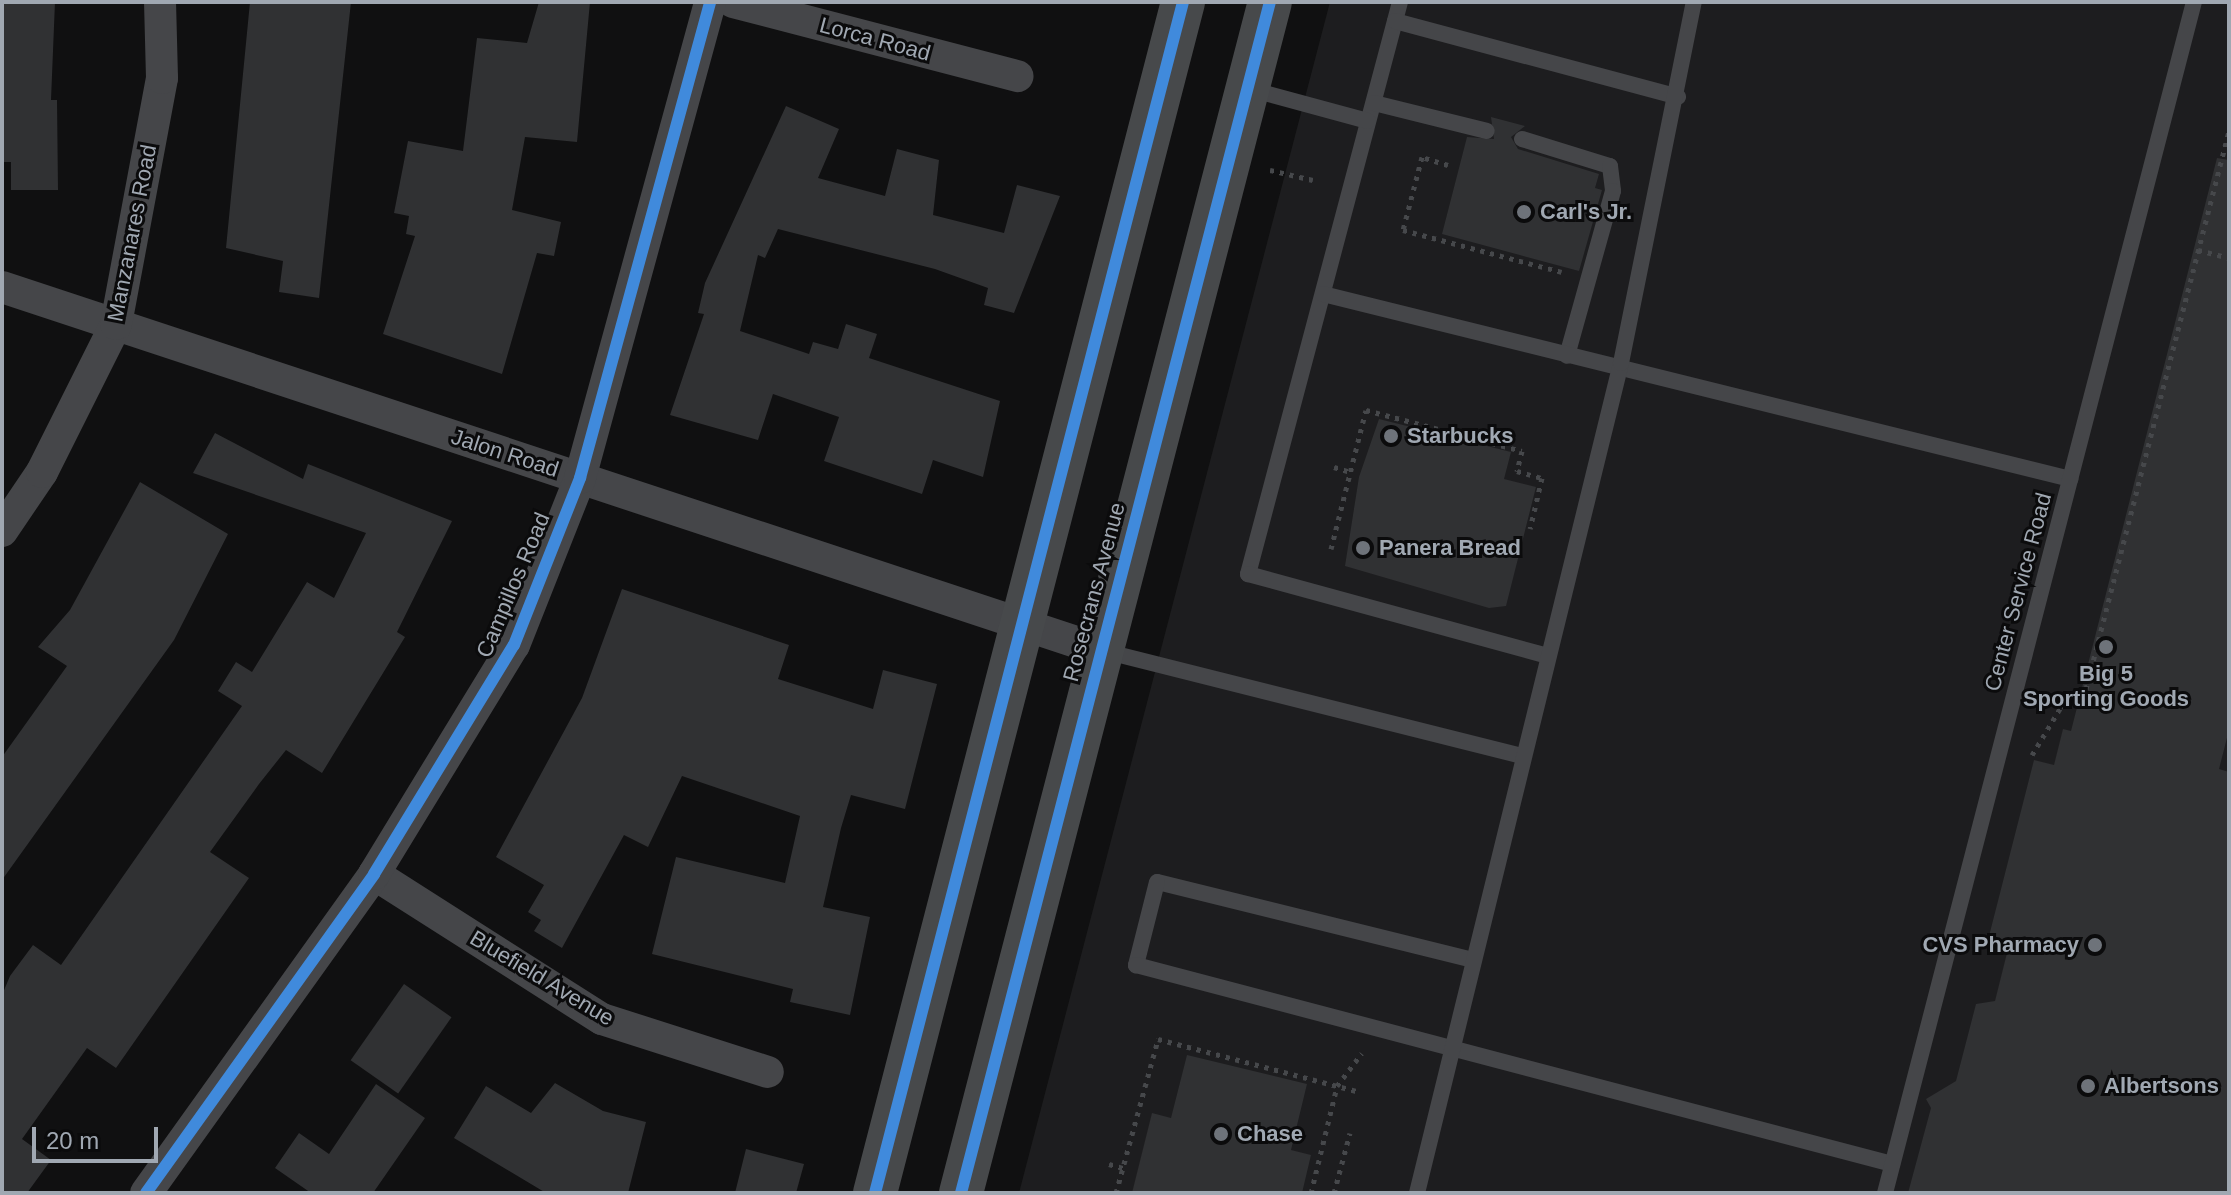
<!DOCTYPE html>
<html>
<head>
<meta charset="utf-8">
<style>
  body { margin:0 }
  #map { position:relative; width:2231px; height:1195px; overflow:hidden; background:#101011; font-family:Arial,sans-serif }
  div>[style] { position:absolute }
  .built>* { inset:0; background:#1d1d1f }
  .building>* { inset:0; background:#303133; transform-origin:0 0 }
  .path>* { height:5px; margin-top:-2.5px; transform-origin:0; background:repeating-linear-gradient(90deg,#46484b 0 4px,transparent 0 10px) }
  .service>* { height:16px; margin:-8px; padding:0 8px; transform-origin:8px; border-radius:8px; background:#454649 }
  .minor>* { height:32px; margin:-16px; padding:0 16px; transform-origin:16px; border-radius:16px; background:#454649 }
  .primary>* { height:44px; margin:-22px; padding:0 22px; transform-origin:22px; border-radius:22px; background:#47494b }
  .cycleway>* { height:12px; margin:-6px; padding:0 6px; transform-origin:6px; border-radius:6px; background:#408adc }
  .dots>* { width:22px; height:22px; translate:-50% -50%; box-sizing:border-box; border:4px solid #0b0b0c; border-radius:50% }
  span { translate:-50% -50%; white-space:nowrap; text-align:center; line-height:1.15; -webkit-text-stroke:6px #0b0b0c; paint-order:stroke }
  .street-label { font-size:22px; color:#a0a8b2 }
  .poi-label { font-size:22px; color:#a0a8b2; font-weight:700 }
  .left { translate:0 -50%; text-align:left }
  .right { translate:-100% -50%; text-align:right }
  .frame { position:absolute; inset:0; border:4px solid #a0a8b2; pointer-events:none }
  .scale { position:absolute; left:32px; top:1127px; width:126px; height:36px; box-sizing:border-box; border:4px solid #a0a8b2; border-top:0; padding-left:10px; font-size:24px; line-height:28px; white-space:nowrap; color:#a0a8b2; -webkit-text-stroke:6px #0b0b0c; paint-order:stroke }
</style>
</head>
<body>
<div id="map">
  <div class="built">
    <i style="clip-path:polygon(1330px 2px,2229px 2px,2229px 1193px,1019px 1193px)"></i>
  </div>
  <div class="building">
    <i style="clip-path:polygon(2px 2px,55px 2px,51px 100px,57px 100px,58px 190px,11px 190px,11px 162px,2px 162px)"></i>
    <i style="clip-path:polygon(250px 2px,351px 2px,319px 298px,279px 292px,283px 261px,226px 248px)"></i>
    <i style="clip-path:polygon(539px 2px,590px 2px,577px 142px,525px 137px,512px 210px,561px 222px,554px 256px,537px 253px,502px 374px,383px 334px,415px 236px,406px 234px,409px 216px,394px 213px,408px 141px,463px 151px,477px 38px,527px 43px)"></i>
    <i style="clip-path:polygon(786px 106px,839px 129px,818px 178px,885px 196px,897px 149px,939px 160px,933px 215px,1004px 233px,1017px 185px,1060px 196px,1014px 313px,984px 305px,988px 288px,935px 269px,778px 229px,765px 258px,758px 255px,740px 331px,809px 354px,813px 342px,838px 349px,846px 324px,877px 334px,869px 358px,1000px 401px,983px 477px,933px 460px,922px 494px,824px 461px,839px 417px,773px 394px,758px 440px,670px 415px,704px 314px,698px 313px,705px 283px)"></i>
    <i style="clip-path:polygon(1491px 117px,1525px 126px,1511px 137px,1518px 149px,1599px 174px,1595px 188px,1602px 190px,1579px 271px,1442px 234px,1467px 137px,1494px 139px)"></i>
    <i style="clip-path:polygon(2217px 158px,2229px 160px,2229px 730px,2219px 769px,2229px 772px,2229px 1193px,1908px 1193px,1931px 1108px,1926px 1099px,1956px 1081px,1976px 1004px,1995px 1001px,2008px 949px,1987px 944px,2034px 760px,2054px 765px,2063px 729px,2071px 731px)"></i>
    <i style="clip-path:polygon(1379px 419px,1511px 452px,1504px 479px,1536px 487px,1506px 606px,1489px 608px,1345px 566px,1359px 477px)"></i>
    <i style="clip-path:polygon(215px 433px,303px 479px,308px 464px,452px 521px,397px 632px,405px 637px,322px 773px,286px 750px,259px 784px,210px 852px,249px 878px,116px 1068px,87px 1048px,22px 1139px,51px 1160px,27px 1193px,2px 1193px,2px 995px,10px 976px,33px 945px,61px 965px,242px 706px,218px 691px,236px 662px,252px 672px,307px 582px,334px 598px,366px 533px,193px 473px)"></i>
    <i style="clip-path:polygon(140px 482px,228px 534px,174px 640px,2px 880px,2px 757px,67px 666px,38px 647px,70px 610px)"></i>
    <i style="clip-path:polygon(622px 589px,789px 645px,778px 679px,873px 709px,883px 670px,937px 684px,905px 809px,851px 795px,841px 828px,823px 907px,870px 917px,850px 1015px,790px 1002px,793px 989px,652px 954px,676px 857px,785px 883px,800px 816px,682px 776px,648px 847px,624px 835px,562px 948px,534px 931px,541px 920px,528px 912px,544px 885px,496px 857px,582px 698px)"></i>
    <i style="left:404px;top:984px;width:58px;height:93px;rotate:35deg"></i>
    <i style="clip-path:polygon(1187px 1055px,1307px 1084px,1291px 1150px,1311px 1155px,1302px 1193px,1132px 1193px,1152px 1113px,1171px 1118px)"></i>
    <i style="clip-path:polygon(555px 1083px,603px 1111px,646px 1122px,628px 1193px,546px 1193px,454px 1138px,486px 1086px,531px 1113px)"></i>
    <i style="clip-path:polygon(376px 1084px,425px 1118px,373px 1193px,311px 1193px,275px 1168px,299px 1133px,329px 1154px)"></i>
    <i style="clip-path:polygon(746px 1149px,804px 1164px,796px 1193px,735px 1193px)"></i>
  </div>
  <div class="path">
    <i style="left:1448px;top:165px;width:27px;rotate:-163deg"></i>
    <i style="left:1422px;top:157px;width:75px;rotate:104.6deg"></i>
    <i style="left:1403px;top:230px;width:164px;rotate:14.8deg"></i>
    <i style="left:1270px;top:170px;width:44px;rotate:13.1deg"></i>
    <i style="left:2198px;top:250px;width:32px;rotate:14deg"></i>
    <i style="left:1334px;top:467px;width:17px;rotate:17deg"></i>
    <i style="left:1331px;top:549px;width:143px;rotate:-75.9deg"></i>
    <i style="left:1366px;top:410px;width:161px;rotate:14.7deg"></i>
    <i style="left:1522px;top:451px;width:21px;rotate:104deg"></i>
    <i style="left:1517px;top:471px;width:26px;rotate:16deg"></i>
    <i style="left:1542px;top:478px;width:52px;rotate:103.2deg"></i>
    <i style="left:2032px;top:755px;width:56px;rotate:-58.9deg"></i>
    <i style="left:2061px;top:707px;width:31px;rotate:-36deg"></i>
    <i style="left:2086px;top:689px;width:576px;rotate:-75.63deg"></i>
    <i style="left:1109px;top:1164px;width:15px;rotate:16deg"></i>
    <i style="left:1116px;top:1193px;width:160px;rotate:-74.7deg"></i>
    <i style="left:1158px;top:1039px;width:209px;rotate:14.7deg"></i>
    <i style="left:1311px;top:1193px;width:110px;rotate:-76.3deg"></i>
    <i style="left:1337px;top:1086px;width:41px;rotate:-52.9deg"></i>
    <i style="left:1334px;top:1193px;width:62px;rotate:-75.1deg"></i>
  </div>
  <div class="service">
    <i style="left:1400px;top:2px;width:592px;rotate:104.88deg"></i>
    <i style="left:1248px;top:574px;width:310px;rotate:15.3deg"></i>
    <i style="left:1395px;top:21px;width:293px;rotate:15deg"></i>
    <i style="left:1250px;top:89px;width:122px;rotate:15.2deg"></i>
    <i style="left:1374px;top:103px;width:116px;rotate:13.9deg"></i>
    <i style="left:1522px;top:139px;width:92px;rotate:17.1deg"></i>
    <i style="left:1610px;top:166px;width:25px;rotate:83deg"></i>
    <i style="left:1613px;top:191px;width:171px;rotate:105.6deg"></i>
    <i style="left:1323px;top:294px;width:770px;rotate:13.91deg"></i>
    <i style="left:1104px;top:651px;width:431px;rotate:14.1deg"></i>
    <i style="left:1473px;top:960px;width:325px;rotate:-166.1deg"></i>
    <i style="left:1157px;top:882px;width:86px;rotate:104.2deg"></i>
    <i style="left:1136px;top:965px;width:782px;rotate:14.75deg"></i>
    <i style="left:1417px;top:1193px;width:855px;rotate:-76.19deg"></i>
    <i style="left:1621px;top:363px;width:368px;rotate:-78.6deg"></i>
    <i style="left:1885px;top:1193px;width:1230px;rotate:-75.46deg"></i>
  </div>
  <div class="minor">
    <i style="left:733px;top:2px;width:294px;rotate:14.6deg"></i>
    <i style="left:2px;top:287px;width:1156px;rotate:18.29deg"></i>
    <i style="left:2px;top:531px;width:71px;rotate:-55.9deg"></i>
    <i style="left:42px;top:472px;width:165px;rotate:-63.4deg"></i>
    <i style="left:116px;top:324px;width:250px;rotate:-79.4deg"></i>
    <i style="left:162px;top:78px;width:76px;rotate:-91.5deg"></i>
    <i style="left:374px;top:874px;width:270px;rotate:32.5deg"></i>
    <i style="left:602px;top:1019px;width:174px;rotate:17.7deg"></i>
    <i style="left:146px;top:1193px;width:392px;rotate:-54.4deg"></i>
    <i style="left:374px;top:874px;width:268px;rotate:-58.6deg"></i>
    <i style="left:514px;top:645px;width:180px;rotate:-68.4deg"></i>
    <i style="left:580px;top:478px;width:493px;rotate:-74.7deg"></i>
  </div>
  <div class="primary">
    <i style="left:875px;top:1193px;width:1230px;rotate:-75.5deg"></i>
    <i style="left:961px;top:1193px;width:1230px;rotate:-75.46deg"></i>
  </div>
  <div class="cycleway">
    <i style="left:146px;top:1193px;width:392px;rotate:-54.4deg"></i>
    <i style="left:374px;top:874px;width:268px;rotate:-58.6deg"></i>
    <i style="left:514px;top:645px;width:180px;rotate:-68.4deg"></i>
    <i style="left:580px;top:478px;width:493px;rotate:-74.7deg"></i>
    <i style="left:875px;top:1193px;width:1230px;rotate:-75.5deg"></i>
    <i style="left:961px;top:1193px;width:1230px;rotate:-75.46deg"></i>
  </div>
  <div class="dots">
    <i style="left:1524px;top:212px;background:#6e737a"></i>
    <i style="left:1391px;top:436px;background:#6e737a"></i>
    <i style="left:1363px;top:548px;background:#6e737a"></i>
    <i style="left:2106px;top:647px;background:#6e737a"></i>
    <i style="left:2095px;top:945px;background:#6e737a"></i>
    <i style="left:2088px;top:1086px;background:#6e737a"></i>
    <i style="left:1221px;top:1134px;background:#6e737a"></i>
  </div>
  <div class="street-label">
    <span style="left:875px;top:39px;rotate:15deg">Lorca Road</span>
    <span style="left:132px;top:233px;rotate:-79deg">Manzanares Road</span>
    <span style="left:505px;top:453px;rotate:18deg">Jalon Road</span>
    <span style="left:513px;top:585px;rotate:-67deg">Campillos Road</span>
    <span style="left:1094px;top:592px;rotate:-75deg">Rosecrans Avenue</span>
    <span style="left:2018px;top:592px;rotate:-75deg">Center Service Road</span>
    <span style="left:542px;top:978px;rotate:31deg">Bluefield Avenue</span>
  </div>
  <div class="poi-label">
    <span class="left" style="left:1540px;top:212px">Carl's Jr.</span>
    <span class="left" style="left:1407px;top:436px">Starbucks</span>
    <span class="left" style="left:1379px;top:548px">Panera Bread</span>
    <span style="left:2106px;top:686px">Big 5<br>Sporting Goods</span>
    <span class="right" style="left:2079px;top:945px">CVS Pharmacy</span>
    <span class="left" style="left:2104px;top:1086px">Albertsons</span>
    <span class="left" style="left:1237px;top:1134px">Chase</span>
  </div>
  <div class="frame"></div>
  <div class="scale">20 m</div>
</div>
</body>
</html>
